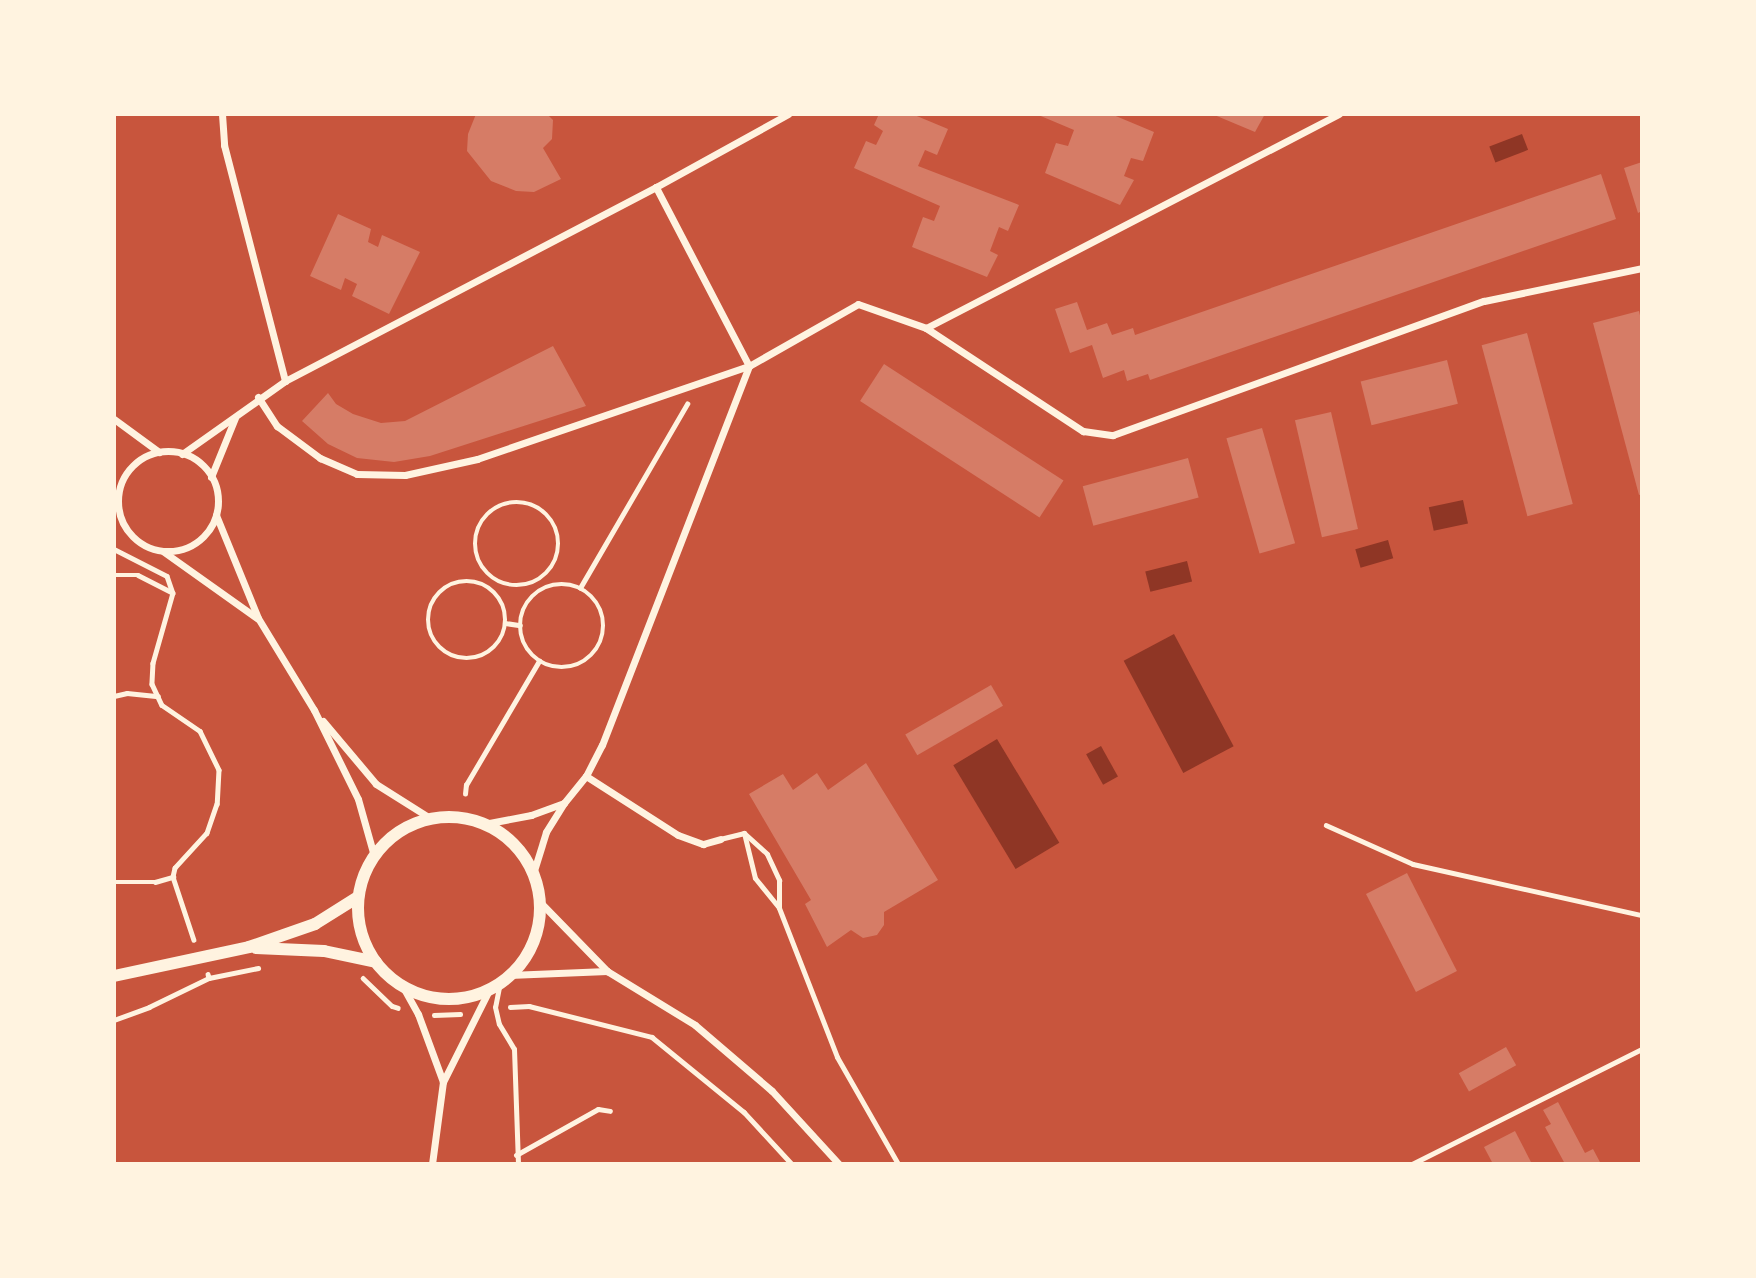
<!DOCTYPE html>
<html>
<head>
<meta charset="utf-8">
<style>
  body { margin:0 }
  #map { position:relative; width:1756px; height:1278px; overflow:hidden; background:#c8553d; font-family:Jost,sans-serif }
  div>[style] { position:absolute }
  .water>* { inset:0; background:#8f3625; transform-origin:0 0 }
  .building>* { inset:0; background:#d67c66; transform-origin:0 0 }
  .path>* { height:4.5px; margin:-2.25px; padding:0 2.25px; transform-origin:2.25px; border-radius:2.25px; background:#fff3e0 }
  .path>.ring { margin:-2.25px; padding:0; box-sizing:content-box; background:none; border:4.5px solid #fff3e0; border-radius:50% }
  .service>* { height:5px; margin:-2.5px; padding:0 2.5px; transform-origin:2.5px; border-radius:2.5px; background:#fff3e0 }
  .minor>* { height:7px; margin:-3.5px; padding:0 3.5px; transform-origin:3.5px; border-radius:3.5px; background:#fff3e0 }
  .minor>.ring { margin:-3.5px; padding:0; box-sizing:content-box; background:none; border:7px solid #fff3e0; border-radius:50% }
  .tertiary>* { height:12px; margin:-6px; padding:0 6px; transform-origin:6px; border-radius:6px; background:#fff3e0 }
  .tertiary>.ring { margin:-6px; padding:0; box-sizing:content-box; background:none; border:12px solid #fff3e0; border-radius:50% }
  span { translate:-50% -50%; white-space:nowrap; text-align:center; line-height:1.15; -webkit-text-stroke:5px #fff3e0; paint-order:stroke }
  .frame { position:absolute; inset:0; border:116px solid #fff3e0; pointer-events:none }
</style>
</head>
<body>
<div id="map">
  <div class="water">
    <i style="left:1522px;top:134px;width:17px;height:35px;rotate:69deg"></i>
    <i style="left:1463px;top:500px;width:24px;height:35px;rotate:78deg"></i>
    <i style="left:1388px;top:540px;width:19px;height:34px;rotate:74deg"></i>
    <i style="left:1187px;top:561px;width:21px;height:43px;rotate:76deg"></i>
    <i style="left:1174px;top:634px;width:127px;height:57px;rotate:62deg"></i>
    <i style="left:997px;top:739px;width:121px;height:51px;rotate:59deg"></i>
    <i style="left:1101px;top:746px;width:35px;height:17px;rotate:61deg"></i>
  </div>
  <div class="building">
    <i style="clip-path:polygon(476px 114px,547px 114px,553px 120px,552px 139px,543px 148px,561px 179px,534px 192px,516px 191px,491px 181px,467px 151px,468px 134px)"></i>
    <i style="clip-path:polygon(879px 114px,912px 114px,948px 129px,937px 155px,925px 150px,918px 166px,1019px 205px,1008px 231px,999px 227px,990px 251px,998px 255px,987px 277px,912px 247px,923px 217px,934px 221px,940px 206px,854px 168px,866px 141px,876px 145px,883px 131px,874px 125px)"></i>
    <i style="clip-path:polygon(1036px 114px,1111px 114px,1154px 132px,1143px 161px,1131px 158px,1124px 176px,1134px 180px,1120px 205px,1045px 173px,1056px 143px,1068px 146px,1074px 130px)"></i>
    <i style="clip-path:polygon(1212px 114px,1265px 114px,1255px 132px)"></i>
    <i style="clip-path:polygon(1642px 162px,1642px 211px,1638px 213px,1624px 168px)"></i>
    <i style="clip-path:polygon(1601px 174px,1616px 219px,1150px 380px,1148px 374px,1127px 381px,1124px 370px,1103px 378px,1092px 345px,1070px 353px,1055px 309px,1077px 302px,1087px 330px,1107px 323px,1112px 335px,1133px 328px,1135px 335px)"></i>
    <i style="clip-path:polygon(338px 214px,371px 229px,368px 242px,378px 247px,382px 235px,420px 252px,389px 314px,352px 296px,357px 284px,345px 278px,341px 290px,310px 276px)"></i>
    <i style="clip-path:polygon(1639px 311px,1642px 324px,1642px 494px,1639px 495px,1593px 323px)"></i>
    <i style="left:1527px;top:333px;width:177px;height:47px;rotate:75deg"></i>
    <i style="clip-path:polygon(553px 346px,586px 406px,430px 456px,394px 462px,357px 458px,328px 444px,302px 421px,328px 393px,336px 404px,353px 414px,381px 423px,405px 421px)"></i>
    <i style="left:1447px;top:360px;width:45px;height:89px;rotate:76deg"></i>
    <i style="left:884px;top:364px;width:214px;height:44px;rotate:33deg"></i>
    <i style="left:1331px;top:412px;width:120px;height:37px;rotate:77deg"></i>
    <i style="left:1262px;top:428px;width:120px;height:37px;rotate:74deg"></i>
    <i style="left:1188px;top:458px;width:41px;height:109px;rotate:75deg"></i>
    <i style="left:991px;top:685px;width:24px;height:99px;rotate:60deg"></i>
    <i style="clip-path:polygon(866px 763px,938px 880px,884px 912px,884px 925px,877px 935px,863px 938px,851px 930px,827px 947px,805px 904px,811px 900px,749px 794px,783px 774px,793px 790px,817px 773px,828px 790px)"></i>
    <i style="left:1407px;top:873px;width:110px;height:46px;rotate:63deg"></i>
    <i style="left:1506px;top:1047px;width:21px;height:54px;rotate:61deg"></i>
    <i style="clip-path:polygon(1558px 1102px,1585px 1153px,1593px 1149px,1601px 1164px,1565px 1164px,1545px 1127px,1551px 1124px,1543px 1110px)"></i>
    <i style="clip-path:polygon(1515px 1131px,1532px 1164px,1493px 1164px,1484px 1147px)"></i>
  </div>
  <div class="path">
    <i class="ring" style="left:475px;top:502px;width:79.5px;height:79.5px"></i>
    <i style="left:114px;top:549px;width:59px;rotate:27deg"></i>
    <i style="left:167px;top:576px;width:18px;rotate:71deg"></i>
    <i style="left:173px;top:593px;width:73px;rotate:105.9deg"></i>
    <i style="left:153px;top:663px;width:21px;rotate:93deg"></i>
    <i style="left:152px;top:684px;width:23px;rotate:65deg"></i>
    <i style="left:162px;top:705px;width:46px;rotate:34.4deg"></i>
    <i style="left:200px;top:731px;width:43px;rotate:64deg"></i>
    <i style="left:219px;top:770px;width:34px;rotate:93deg"></i>
    <i style="left:217px;top:804px;width:31px;rotate:109deg"></i>
    <i style="left:207px;top:833px;width:47px;rotate:132.4deg"></i>
    <i style="left:175px;top:868px;width:9px;rotate:103deg"></i>
    <i style="left:173px;top:877px;width:66px;rotate:71.6deg"></i>
    <i style="left:114px;top:575px;width:24px"></i>
    <i style="left:138px;top:575px;width:38px;rotate:27deg"></i>
    <i class="ring" style="left:428px;top:581px;width:73.5px;height:73.5px"></i>
    <i class="ring" style="left:520px;top:584px;width:79.5px;height:79.5px"></i>
    <i style="left:580px;top:588px;width:213px;rotate:-59.8deg"></i>
    <i style="left:505px;top:623px;width:15px;rotate:8deg"></i>
    <i style="left:114px;top:696px;width:13px;rotate:-13deg"></i>
    <i style="left:127px;top:693px;width:31px;rotate:6deg"></i>
    <i style="left:465px;top:794px;width:9px;rotate:-84deg"></i>
    <i style="left:466px;top:785px;width:144px;rotate:-59.5deg"></i>
    <i style="left:1326px;top:825px;width:95px;rotate:24.1deg"></i>
    <i style="left:1413px;top:864px;width:235px;rotate:12.6deg"></i>
    <i style="left:114px;top:882px;width:41px"></i>
    <i style="left:155px;top:882px;width:19px;rotate:-16deg"></i>
    <i style="left:208px;top:974px;width:4px;rotate:76deg"></i>
    <i style="left:209px;top:978px;width:50px;rotate:-11.5deg"></i>
    <i style="left:363px;top:978px;width:40px;rotate:44deg"></i>
    <i style="left:392px;top:1006px;width:6px;rotate:18deg"></i>
    <i style="left:510px;top:1007px;width:19px;rotate:-3deg"></i>
    <i style="left:529px;top:1006px;width:127px;rotate:14.1deg"></i>
    <i style="left:652px;top:1037px;width:119px;rotate:39.2deg"></i>
    <i style="left:744px;top:1112px;width:71px;rotate:47.3deg"></i>
    <i style="left:434px;top:1015px;width:26px;rotate:-2deg"></i>
    <i style="left:114px;top:1020px;width:37px;rotate:-20deg"></i>
    <i style="left:149px;top:1007px;width:67px;rotate:-25.8deg"></i>
    <i style="left:1412px;top:1164px;width:257px;rotate:-26.6deg"></i>
  </div>
  <div class="service">
    <i style="left:744px;top:833px;width:46px;rotate:76.3deg"></i>
    <i style="left:755px;top:878px;width:38px;rotate:51deg"></i>
    <i style="left:779px;top:908px;width:160px;rotate:68.7deg"></i>
    <i style="left:837px;top:1057px;width:123px;rotate:60.3deg"></i>
    <i style="left:744px;top:833px;width:31px;rotate:42deg"></i>
    <i style="left:767px;top:854px;width:29px;rotate:65deg"></i>
    <i style="left:779px;top:880px;width:27px;rotate:90deg"></i>
    <i style="left:720px;top:839px;width:25px;rotate:-14deg"></i>
    <i style="left:500px;top:982px;width:25px;rotate:101deg"></i>
    <i style="left:495px;top:1007px;width:17px;rotate:77deg"></i>
    <i style="left:499px;top:1024px;width:29px;rotate:59deg"></i>
    <i style="left:514px;top:1049px;width:115px;rotate:88deg"></i>
    <i style="left:516px;top:1155px;width:94px;rotate:-29.3deg"></i>
    <i style="left:598px;top:1109px;width:12px;rotate:9deg"></i>
  </div>
  <div class="minor">
    <i style="left:222px;top:114px;width:31px;rotate:86deg"></i>
    <i style="left:224px;top:145px;width:244px;rotate:75.5deg"></i>
    <i style="left:926px;top:328px;width:465px;rotate:-27.4deg"></i>
    <i style="left:258px;top:397px;width:35px;rotate:57deg"></i>
    <i style="left:277px;top:426px;width:54px;rotate:36.7deg"></i>
    <i style="left:320px;top:458px;width:40px;rotate:23.4deg"></i>
    <i style="left:357px;top:474px;width:48px;rotate:1.2deg"></i>
    <i style="left:405px;top:475px;width:74px;rotate:-12.5deg"></i>
    <i style="left:477px;top:459px;width:287px;rotate:-18.9deg"></i>
    <i style="left:749px;top:366px;width:202px;rotate:-117.5deg"></i>
    <i style="left:114px;top:419px;width:56px;rotate:36.3deg"></i>
    <i class="ring" style="left:118px;top:451px;width:93px;height:93px"></i>
    <i style="left:182px;top:454px;width:126px;rotate:-35.3deg"></i>
    <i style="left:285px;top:381px;width:419px;rotate:-27.6deg"></i>
    <i style="left:656px;top:187px;width:151px;rotate:-28.9deg"></i>
    <i style="left:211px;top:477px;width:64px;rotate:-67.9deg"></i>
    <i style="left:216px;top:515px;width:111px;rotate:67.8deg"></i>
    <i style="left:258px;top:618px;width:108px;rotate:58.7deg"></i>
    <i style="left:314px;top:710px;width:99px;rotate:63.7deg"></i>
    <i style="left:358px;top:799px;width:59px;rotate:74.3deg"></i>
    <i style="left:164px;top:552px;width:114px;rotate:35.4deg"></i>
    <i style="left:323px;top:721px;width:82px;rotate:49.9deg"></i>
    <i style="left:376px;top:784px;width:64px;rotate:32.2deg"></i>
    <i style="left:586px;top:776px;width:109px;rotate:32.7deg"></i>
    <i style="left:678px;top:835px;width:27px;rotate:20deg"></i>
    <i style="left:703px;top:844px;width:18px;rotate:-16deg"></i>
    <i style="left:564px;top:803px;width:35px;rotate:-51deg"></i>
    <i style="left:586px;top:776px;width:35px;rotate:-63deg"></i>
    <i style="left:602px;top:745px;width:407px;rotate:-68.8deg"></i>
    <i style="left:749px;top:366px;width:125px;rotate:-29.6deg"></i>
    <i style="left:858px;top:304px;width:72px;rotate:19.4deg"></i>
    <i style="left:926px;top:328px;width:188px;rotate:33.3deg"></i>
    <i style="left:1083px;top:431px;width:30px;rotate:8deg"></i>
    <i style="left:1113px;top:435px;width:394px;rotate:-19.9deg"></i>
    <i style="left:1484px;top:301px;width:161px;rotate:-11.8deg"></i>
    <i style="left:484px;top:824px;width:48px;rotate:-10.8deg"></i>
    <i style="left:531px;top:815px;width:35px;rotate:-20deg"></i>
    <i style="left:564px;top:803px;width:34px;rotate:122deg"></i>
    <i style="left:546px;top:832px;width:44px;rotate:107.2deg"></i>
    <i style="left:539px;top:901px;width:98px;rotate:45.8deg"></i>
    <i style="left:607px;top:971px;width:103px;rotate:31.5deg"></i>
    <i style="left:695px;top:1025px;width:101px;rotate:40.6deg"></i>
    <i style="left:772px;top:1091px;width:99px;rotate:47.5deg"></i>
    <i style="left:509px;top:975px;width:98px;rotate:-2.3deg"></i>
    <i style="left:403px;top:987px;width:31px;rotate:61deg"></i>
    <i style="left:418px;top:1014px;width:72px;rotate:69.8deg"></i>
    <i style="left:432px;top:1164px;width:83px;rotate:-82.4deg"></i>
    <i style="left:443px;top:1082px;width:105px;rotate:-63.4deg"></i>
  </div>
  <div class="tertiary">
    <i class="ring" style="left:358px;top:817px;width:170px;height:170px"></i>
    <i style="left:256px;top:948px;width:68px;rotate:2.5deg"></i>
    <i style="left:324px;top:951px;width:53px;rotate:11.9deg"></i>
    <i style="left:114px;top:976px;width:138px;rotate:-12.1deg"></i>
    <i style="left:249px;top:947px;width:70px;rotate:-19.2deg"></i>
    <i style="left:315px;top:924px;width:51px;rotate:-32.1deg"></i>
  </div>
  <div class="frame"></div>
</div>
</body>
</html>
